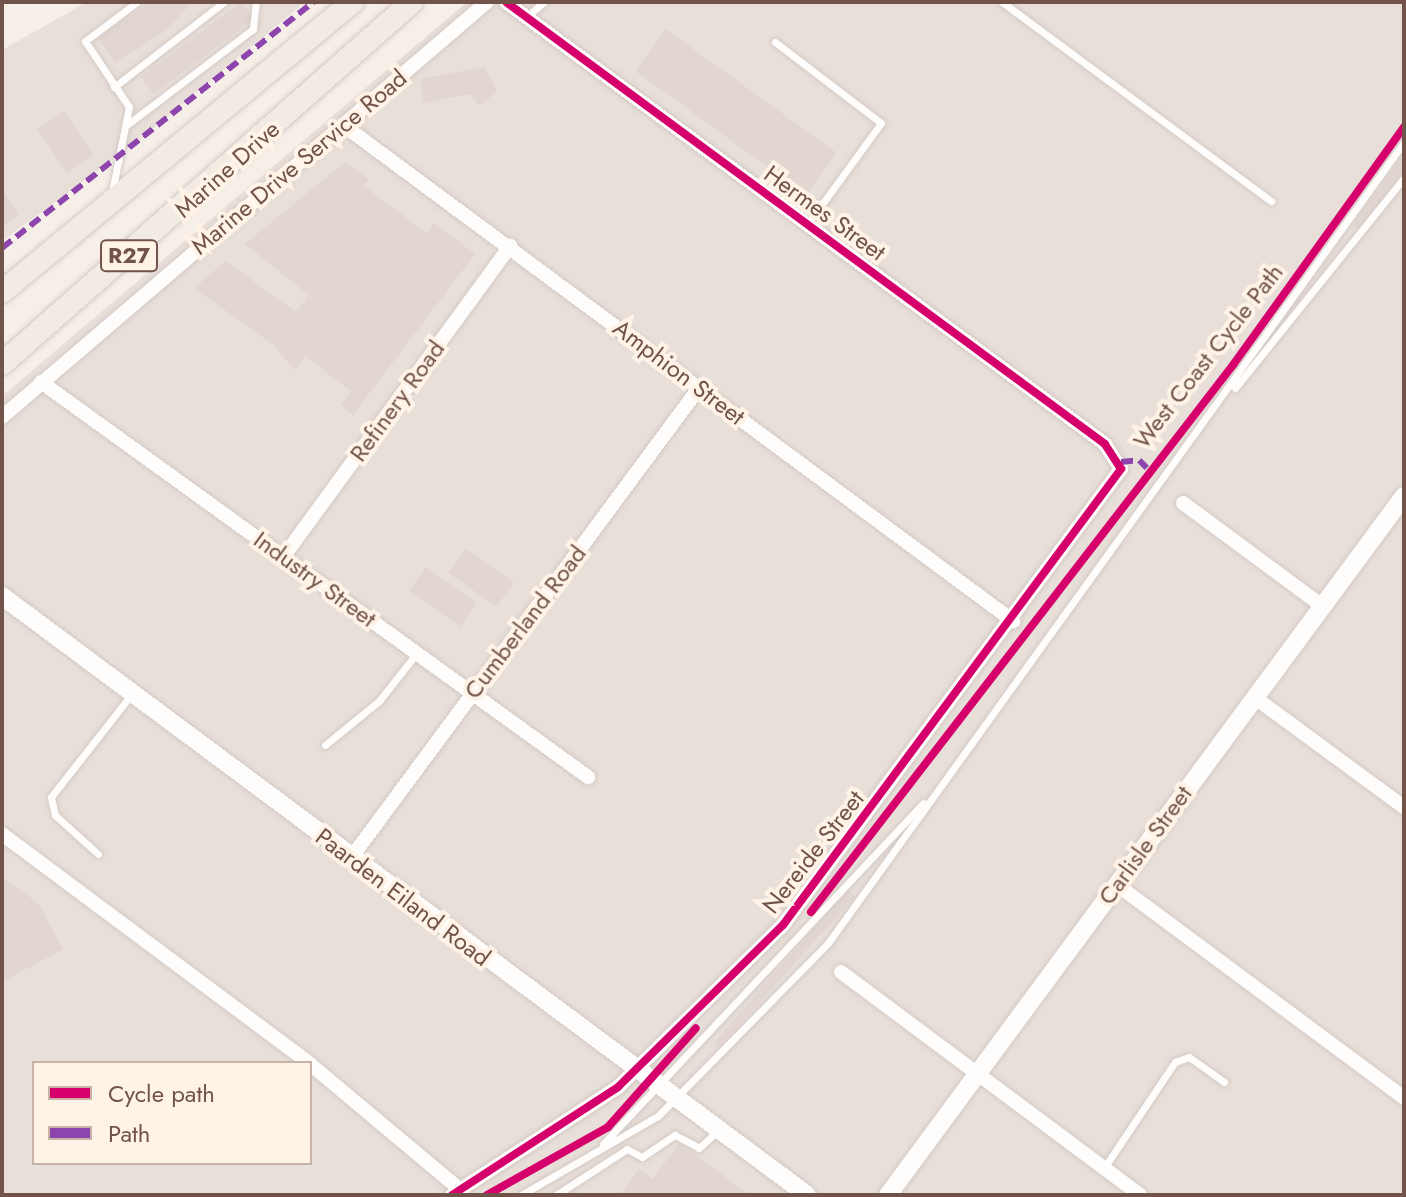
<!DOCTYPE html>
<html>
<head>
<meta charset="utf-8">
<style>
  body { margin:0 }
  #map { position:relative; width:1406px; height:1197px; overflow:hidden; background:#f5efe8; font-family:Jost,sans-serif }
  div>[style] { position:absolute }
  .industrial>* { inset:0; background:#e8dfd9 }
  .building>* { inset:0; background:#e1d6d0; transform-origin:0 0 }
  .path>* { height:3px; margin-top:-1.5px; transform-origin:0; background:repeating-linear-gradient(90deg,#d9cfcc 0 2px,transparent 0 8px) }
  .roads { filter:drop-shadow(0 0 2px #d4cac5) drop-shadow(0 0 2px #d4cac5) }
  .service>* { height:7px; margin:-3.5px; padding:0 3.5px; transform-origin:3.5px; border-radius:3.5px; background:#fefdfc }
  .minor>* { height:14px; margin:-7px; padding:0 7px; transform-origin:7px; border-radius:7px; background:#fefdfc }
  .tertiary>* { height:18px; margin:-9px; padding:0 9px; transform-origin:9px; border-radius:9px; background:#fefdfc }
  .primary>* { height:22px; margin:-11px; padding:0 11px; transform-origin:11px; border-radius:11px; background:#f2ebe4 }
  .quiet>* { height:6px; margin-top:-3px; transform-origin:0; background:repeating-linear-gradient(90deg,#8e44ad 0 12px,transparent 0 18px) }
  .cycleway>* { height:8px; margin:-4px; padding:0 4px; transform-origin:4px; border-radius:4px; background:#d6006c }
  span { translate:-50% -50%; white-space:nowrap; text-align:center; line-height:1.15; -webkit-text-stroke:8px #fff3e7; paint-order:stroke }
  .shield-label span { padding:2px 6px; background:#fff3e7; border:2px solid; border-radius:6px; -webkit-text-stroke-width:0 }
  .shield-label { font-size:22px; color:#725349; font-weight:700 }
  .street-label { font-size:24px; color:#725349 }
  .frame { position:absolute; inset:0; border:4px solid #725349; pointer-events:none }
  .legend { position:absolute; left:32px; top:1061px; width:280px; height:104px; box-sizing:border-box; background:#fff3e7; border:2px solid #c7b3a8; margin:0; padding:10px 14px; list-style:none; font-size:24px; color:#725349 }
  .legend li { display:flex; align-items:center; gap:16px; height:40px }
  .legend b { width:40px; border:2px solid #c7b3a8 }
</style>
</head>
<body>
<div id="map">
  <div class="industrial">
    <i style="clip-path:polygon(87px 2px,305px 2px,138px 141px,2px 241px,2px 50px)"></i>
    <i style="clip-path:polygon(evenodd,467px 2px,1404px 2px,1404px 1195px,2px 1195px,2px 396px,467px 2px,34px 1063px,310px 1063px,310px 1163px,34px 1163px,34px 1063px)"></i>
  </div>
  <div class="building">
    <i style="clip-path:polygon(151px 2px,192px 2px,169px 28px,116px 63px,97px 38px)"></i>
    <i style="left:241px;top:2px;width:21px;height:125px;rotate:53deg"></i>
    <i style="left:666px;top:29px;width:211px;height:52px;rotate:36deg"></i>
    <i style="clip-path:polygon(484px 67px,497px 91px,480px 106px,470px 94px,424px 103px,420px 79px)"></i>
    <i style="left:64px;top:111px;width:53px;height:32px;rotate:56deg"></i>
    <i style="clip-path:polygon(1404px 154px,1404px 171px,1361px 230px,1353px 225px)"></i>
    <i style="clip-path:polygon(345px 162px,369px 180px,364px 186px,427px 233px,434px 223px,475px 254px,353px 415px,341px 405px,351px 391px,305px 356px,295px 370px,272px 344px,194px 288px,226px 261px,296px 312px,308px 296px,328px 310px,245px 244px)"></i>
    <i style="clip-path:polygon(2px 189px,19px 214px,2px 226px)"></i>
    <i style="left:466px;top:548px;width:59px;height:30px;rotate:36deg"></i>
    <i style="left:426px;top:567px;width:62px;height:29px;rotate:35deg"></i>
    <i style="clip-path:polygon(2px 877px,38px 903px,63px 949px,2px 982px)"></i>
    <i style="clip-path:polygon(847px 890px,855px 897px,719px 1047px,714px 1043px)"></i>
    <i style="clip-path:polygon(679px 1143px,750px 1195px,620px 1195px,639px 1169px,653px 1179px)"></i>
  </div>
  <div class="path">
    <i style="left:1147px;top:468px;width:8px;rotate:76deg"></i>
  </div>
  <div class="roads">
    <div class="service">
      <i style="left:1002px;top:2px;width:335px;rotate:36.5deg"></i>
      <i style="left:526px;top:17px;width:23px;rotate:-40deg"></i>
      <i style="left:775px;top:42px;width:133px;rotate:37.4deg"></i>
      <i style="left:881px;top:123px;width:126px;rotate:126deg"></i>
      <i style="left:114px;top:87px;width:139px;rotate:-37.7deg"></i>
      <i style="left:128px;top:124px;width:157px;rotate:-37.2deg"></i>
      <i style="left:253px;top:29px;width:27px;rotate:-84deg"></i>
      <i style="left:112px;top:192px;width:87px;rotate:-78.7deg"></i>
      <i style="left:129px;top:107px;width:79px;rotate:-123.7deg"></i>
      <i style="left:85px;top:41px;width:65px;rotate:-36.9deg"></i>
      <i style="left:1235px;top:388px;width:270px;rotate:-51.2deg"></i>
      <i style="left:325px;top:745px;width:70px;rotate:-39.2deg"></i>
      <i style="left:379px;top:701px;width:60px;rotate:-51.8deg"></i>
      <i style="left:98px;top:854px;width:58px;rotate:-137.8deg"></i>
      <i style="left:55px;top:815px;width:18px;rotate:-103deg"></i>
      <i style="left:51px;top:797px;width:130px;rotate:-51.9deg"></i>
      <i style="left:603px;top:1144px;width:468px;rotate:-46.8deg"></i>
      <i style="left:1104px;top:1168px;width:128px;rotate:-56.2deg"></i>
      <i style="left:1175px;top:1062px;width:15px;rotate:-20deg"></i>
      <i style="left:1189px;top:1057px;width:43px;rotate:35.5deg"></i>
      <i style="left:521px;top:1195px;width:158px;rotate:-30deg"></i>
      <i style="left:658px;top:1116px;width:243px;rotate:-45.5deg"></i>
      <i style="left:828px;top:943px;width:987px;rotate:-54.28deg"></i>
      <i style="left:556px;top:1195px;width:85px;rotate:-32.9deg"></i>
      <i style="left:627px;top:1149px;width:17px;rotate:28deg"></i>
      <i style="left:642px;top:1157px;width:40px;rotate:-34deg"></i>
      <i style="left:675px;top:1135px;width:27px;rotate:28deg"></i>
      <i style="left:699px;top:1148px;width:25px;rotate:-43deg"></i>
    </div>
    <div class="minor">
      <i style="left:343px;top:125px;width:834px;rotate:36.51deg"></i>
      <i style="left:41px;top:382px;width:675px;rotate:35.83deg"></i>
      <i style="left:2px;top:417px;width:638px;rotate:-40.55deg"></i>
      <i style="left:1183px;top:503px;width:173px;rotate:36.5deg"></i>
      <i style="left:284px;top:556px;width:384px;rotate:-53.9deg"></i>
      <i style="left:1254px;top:697px;width:186px;rotate:36.3deg"></i>
      <i style="left:2px;top:834px;width:383px;rotate:36.7deg"></i>
      <i style="left:351px;top:858px;width:585px;rotate:-53.48deg"></i>
      <i style="left:1116px;top:884px;width:359px;rotate:36.6deg"></i>
      <i style="left:841px;top:972px;width:373px;rotate:36.7deg"></i>
      <i style="left:310px;top:1064px;width:198px;rotate:39.9deg"></i>
      <i style="left:452px;top:1195px;width:198px;rotate:-33deg"></i>
      <i style="left:618px;top:1087px;width:231px;rotate:-44.5deg"></i>
      <i style="left:783px;top:925px;width:568px;rotate:-53.45deg"></i>
      <i style="left:1121px;top:469px;width:30px;rotate:-123deg"></i>
      <i style="left:1105px;top:444px;width:744px;rotate:-143.58deg"></i>
    </div>
    <div class="tertiary">
      <i style="left:2px;top:596px;width:1003px;rotate:36.65deg"></i>
      <i style="left:888px;top:1195px;width:869px;rotate:-53.57deg"></i>
    </div>
    <div class="primary">
      <i style="left:2px;top:292px;width:455px;rotate:-39.6deg"></i>
      <i style="left:2px;top:364px;width:547px;rotate:-41.44deg"></i>
    </div>
  </div>
  <div class="quiet">
    <i style="left:2px;top:248px;width:397px;rotate:-38.3deg"></i>
    <i style="left:1121px;top:462px;width:18px;rotate:-6deg"></i>
    <i style="left:1139px;top:460px;width:11px;rotate:45deg"></i>
  </div>
  <div class="cycleway">
    <i style="left:811px;top:912px;width:691px;rotate:-52.35deg"></i>
    <i style="left:1233px;top:365px;width:293px;rotate:-54.3deg"></i>
    <i style="left:452px;top:1195px;width:198px;rotate:-33deg"></i>
    <i style="left:618px;top:1087px;width:231px;rotate:-44.5deg"></i>
    <i style="left:783px;top:925px;width:568px;rotate:-53.45deg"></i>
    <i style="left:1121px;top:469px;width:30px;rotate:-123deg"></i>
    <i style="left:1105px;top:444px;width:744px;rotate:-143.58deg"></i>
    <i style="left:487px;top:1195px;width:139px;rotate:-29.3deg"></i>
    <i style="left:608px;top:1127px;width:132px;rotate:-48.4deg"></i>
  </div>
  <div class="shield-label">
    <span style="left:129px;top:256px">R27</span>
  </div>
  <div class="street-label">
    <span style="left:299px;top:162px;rotate:-40deg">Marine Drive Service Road</span>
    <span style="left:227px;top:169px;rotate:-42deg">Marine Drive</span>
    <span style="left:825px;top:213px;rotate:36deg">Hermes Street</span>
    <span style="left:1208px;top:356px;rotate:-52deg">West Coast Cycle Path</span>
    <span style="left:679px;top:372px;rotate:37deg">Amphion Street</span>
    <span style="left:397px;top:401px;rotate:-54deg">Refinery Road</span>
    <span style="left:315px;top:579px;rotate:36deg">Industry Street</span>
    <span style="left:525px;top:622px;rotate:-53deg">Cumberland Road</span>
    <span style="left:1145px;top:845px;rotate:-54deg">Carlisle Street</span>
    <span style="left:813px;top:852px;rotate:-52deg">Nereide Street</span>
    <span style="left:403px;top:897px;rotate:37deg">Paarden Eiland Road</span>
  </div>
  <div class="frame"></div>
  <ul class="legend">
  <li><b style="height:10px;background:#d6006c"></b>Cycle path</li>
  <li><b style="height:10px;background:#8e44ad"></b>Path</li>
  </ul>
</div>
</body>
</html>
